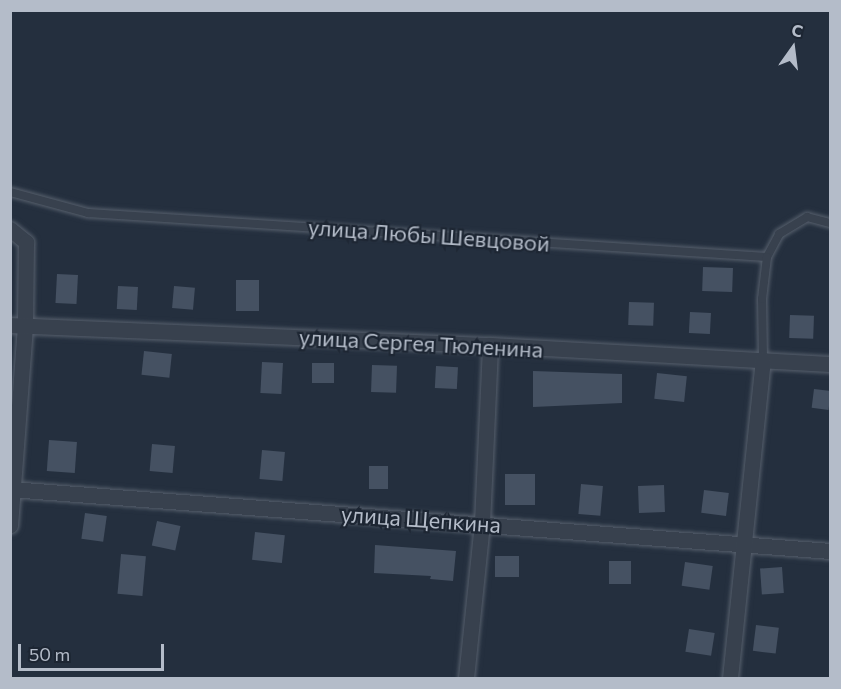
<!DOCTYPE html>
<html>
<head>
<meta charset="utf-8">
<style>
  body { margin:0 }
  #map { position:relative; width:841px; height:689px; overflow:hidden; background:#242f3e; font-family:Commissioner,sans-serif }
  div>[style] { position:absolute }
  .building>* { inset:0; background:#455162; transform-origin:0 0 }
  .roads { filter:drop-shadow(0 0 2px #565f6c) drop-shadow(0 0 2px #565f6c) }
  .service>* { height:8px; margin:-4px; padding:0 4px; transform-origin:4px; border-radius:4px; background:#38414e }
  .minor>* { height:15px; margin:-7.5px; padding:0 7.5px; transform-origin:7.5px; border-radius:7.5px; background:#38414e }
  span { translate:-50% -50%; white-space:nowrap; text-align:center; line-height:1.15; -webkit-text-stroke:4.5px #1d2633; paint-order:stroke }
  .street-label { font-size:22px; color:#b4bcc9 }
  .frame { position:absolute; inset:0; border:12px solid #b4bcc9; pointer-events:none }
  .north { position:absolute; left:763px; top:18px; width:60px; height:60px; -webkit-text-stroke:4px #1d2633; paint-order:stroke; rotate:14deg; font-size:16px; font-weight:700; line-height:24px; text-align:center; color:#b4bcc9 }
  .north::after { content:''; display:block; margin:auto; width:21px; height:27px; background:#b4bcc9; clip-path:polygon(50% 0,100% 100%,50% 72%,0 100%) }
  .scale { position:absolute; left:18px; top:644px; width:146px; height:27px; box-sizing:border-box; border:3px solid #b4bcc9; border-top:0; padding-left:8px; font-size:18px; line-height:21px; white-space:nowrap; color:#b4bcc9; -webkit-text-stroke:4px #1d2633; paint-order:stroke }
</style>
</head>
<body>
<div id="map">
  <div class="building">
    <i style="left:703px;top:267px;width:30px;height:24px;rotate:2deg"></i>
    <i style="left:57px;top:274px;width:21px;height:29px;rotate:3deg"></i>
    <i style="left:236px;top:280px;width:23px;height:31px"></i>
    <i style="left:118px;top:286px;width:20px;height:23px;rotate:3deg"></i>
    <i style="left:174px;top:286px;width:21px;height:22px;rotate:5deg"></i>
    <i style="left:629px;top:302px;width:25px;height:23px;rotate:2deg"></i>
    <i style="left:690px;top:312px;width:21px;height:21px;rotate:3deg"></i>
    <i style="left:790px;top:315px;width:24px;height:23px;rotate:2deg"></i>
    <i style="left:144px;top:351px;width:28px;height:24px;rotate:6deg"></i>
    <i style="left:262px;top:362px;width:21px;height:31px;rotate:3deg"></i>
    <i style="left:312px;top:363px;width:22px;height:20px"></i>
    <i style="left:372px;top:365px;width:25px;height:27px;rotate:2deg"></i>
    <i style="left:436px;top:366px;width:22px;height:22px;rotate:3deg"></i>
    <i style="clip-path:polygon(533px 371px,622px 374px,622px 403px,533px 407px)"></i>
    <i style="left:657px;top:373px;width:30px;height:26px;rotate:6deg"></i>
    <i style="left:814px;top:389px;width:17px;height:19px;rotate:7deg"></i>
    <i style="left:49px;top:440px;width:28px;height:31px;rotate:4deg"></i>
    <i style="left:152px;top:444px;width:23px;height:27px;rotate:5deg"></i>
    <i style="left:262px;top:450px;width:23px;height:29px;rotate:5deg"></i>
    <i style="left:369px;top:466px;width:19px;height:23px"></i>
    <i style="left:535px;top:474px;width:31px;height:30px;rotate:90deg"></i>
    <i style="left:581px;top:484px;width:22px;height:30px;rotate:5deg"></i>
    <i style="left:664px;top:485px;width:27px;height:26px;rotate:88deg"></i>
    <i style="left:704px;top:490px;width:25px;height:23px;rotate:7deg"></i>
    <i style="left:85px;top:513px;width:22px;height:26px;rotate:8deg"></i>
    <i style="left:157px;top:521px;width:24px;height:25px;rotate:12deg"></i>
    <i style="left:255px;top:532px;width:30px;height:28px;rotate:6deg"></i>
    <i style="clip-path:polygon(375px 545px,456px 551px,453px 581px,430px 579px,431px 576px,374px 573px)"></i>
    <i style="left:121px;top:554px;width:25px;height:40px;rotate:5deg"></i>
    <i style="left:495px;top:556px;width:24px;height:21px"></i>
    <i style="left:609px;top:561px;width:22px;height:23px"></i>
    <i style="left:685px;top:562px;width:28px;height:24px;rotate:8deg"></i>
    <i style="left:782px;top:567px;width:26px;height:22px;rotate:86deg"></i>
    <i style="left:756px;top:625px;width:23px;height:26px;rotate:7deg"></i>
    <i style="left:689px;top:629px;width:26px;height:23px;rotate:9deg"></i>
  </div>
  <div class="roads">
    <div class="service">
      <i style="left:10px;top:192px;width:81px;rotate:15.1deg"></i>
      <i style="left:88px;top:213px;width:680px;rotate:3.71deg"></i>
      <i style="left:767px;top:257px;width:26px;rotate:-62deg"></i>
      <i style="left:779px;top:234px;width:33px;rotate:-31deg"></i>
      <i style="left:807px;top:217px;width:24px;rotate:15deg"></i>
      <i style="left:763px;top:360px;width:61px;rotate:-90.9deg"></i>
      <i style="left:762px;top:299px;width:42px;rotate:-83.2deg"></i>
    </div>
    <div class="minor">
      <i style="left:10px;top:229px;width:21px;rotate:39deg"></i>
      <i style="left:26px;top:242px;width:84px;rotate:90.7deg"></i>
      <i style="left:25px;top:326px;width:200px;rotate:94.3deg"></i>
      <i style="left:10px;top:325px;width:480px;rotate:2.4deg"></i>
      <i style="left:490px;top:345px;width:341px;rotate:3.2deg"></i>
      <i style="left:10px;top:489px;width:822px;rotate:4.32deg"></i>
      <i style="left:466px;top:678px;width:156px;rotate:-84.1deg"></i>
      <i style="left:482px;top:523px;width:178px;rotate:-87.4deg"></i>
      <i style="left:730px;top:678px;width:320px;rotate:-84.1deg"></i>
    </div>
  </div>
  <div class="street-label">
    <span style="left:429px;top:235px;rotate:4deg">улица Любы Шевцовой</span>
    <span style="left:421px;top:343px;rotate:3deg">улица Сергея Тюленина</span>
    <span style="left:421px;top:519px;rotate:4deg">улица Щепкина</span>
  </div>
  <div class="frame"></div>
  <div class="north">С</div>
  <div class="scale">50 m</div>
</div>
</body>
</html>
